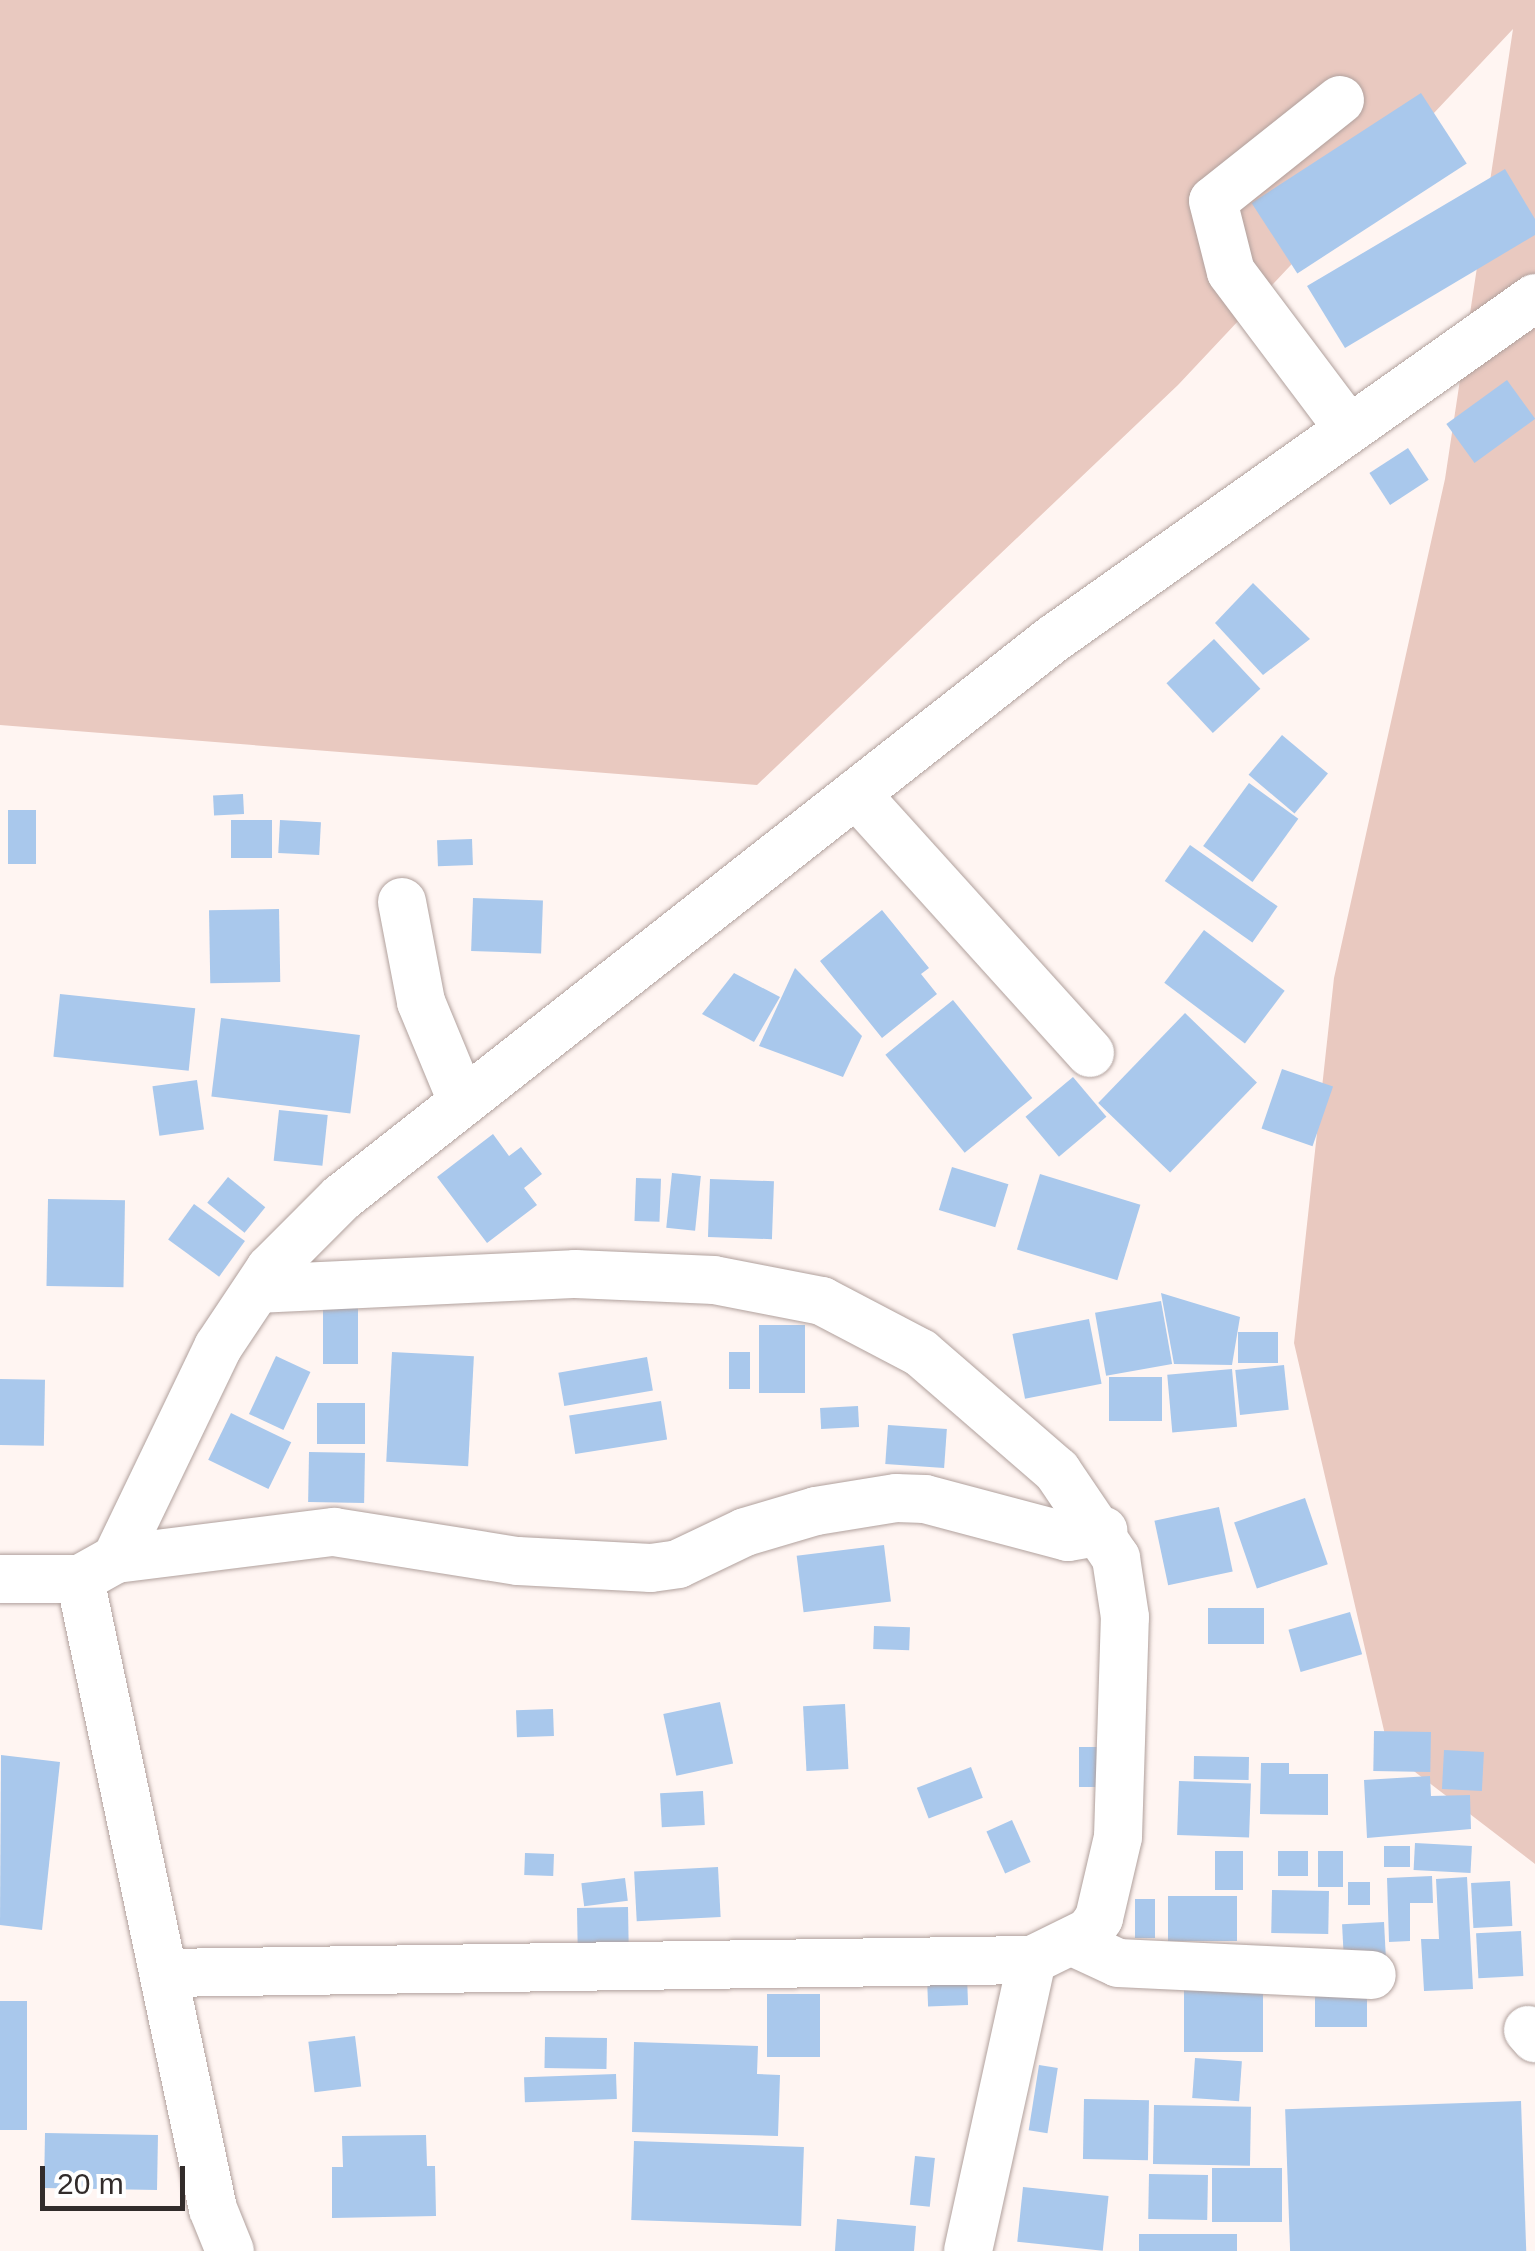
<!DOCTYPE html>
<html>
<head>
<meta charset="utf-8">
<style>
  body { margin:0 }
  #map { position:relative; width:1535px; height:2251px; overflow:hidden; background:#fff5f2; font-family:Helvetica,sans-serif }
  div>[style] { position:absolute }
  .green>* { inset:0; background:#e9c9c0 }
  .building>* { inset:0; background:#a9c8ec; transform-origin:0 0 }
  .roads { filter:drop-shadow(0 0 2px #b1a19d) drop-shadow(0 0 2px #b1a19d) }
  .minor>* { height:48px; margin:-24px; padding:0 24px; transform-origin:24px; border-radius:24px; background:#fff }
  span { translate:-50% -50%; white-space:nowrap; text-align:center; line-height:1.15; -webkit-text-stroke:9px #fff; paint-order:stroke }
  .scale { position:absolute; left:40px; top:2166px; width:145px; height:45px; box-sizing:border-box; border:5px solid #322c2b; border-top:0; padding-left:12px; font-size:30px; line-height:35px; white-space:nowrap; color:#322c2b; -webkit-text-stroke:8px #fff; paint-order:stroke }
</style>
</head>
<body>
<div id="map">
  <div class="green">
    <i style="clip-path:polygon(0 0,1535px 0,1535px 1864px,1389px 1752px,1294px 1343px,1334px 978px,1445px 479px,1513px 29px,1178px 385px,757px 785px,0 725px)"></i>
  </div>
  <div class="building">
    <i style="left:1421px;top:93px;width:84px;height:202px;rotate:57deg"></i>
    <i style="clip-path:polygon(1505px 169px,1535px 219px,1535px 235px,1345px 348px,1307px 286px)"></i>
    <i style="left:1507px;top:380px;width:48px;height:75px;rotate:54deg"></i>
    <i style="left:1408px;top:448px;width:38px;height:46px;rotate:57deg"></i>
    <i style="clip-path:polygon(1253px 583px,1310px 639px,1263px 675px,1215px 623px)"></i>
    <i style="left:1214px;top:639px;width:68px;height:65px;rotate:47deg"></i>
    <i style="left:1282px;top:735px;width:60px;height:52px;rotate:40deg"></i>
    <i style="left:1249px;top:783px;width:61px;height:78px;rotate:36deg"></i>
    <i style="left:243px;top:794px;width:20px;height:30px;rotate:87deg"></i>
    <i style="left:8px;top:810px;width:28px;height:54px"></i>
    <i style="left:231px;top:820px;width:41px;height:38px"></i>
    <i style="left:280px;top:820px;width:41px;height:33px;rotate:3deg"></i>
    <i style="left:472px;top:839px;width:26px;height:35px;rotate:88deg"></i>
    <i style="left:1190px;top:845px;width:107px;height:44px;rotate:35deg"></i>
    <i style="left:473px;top:898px;width:70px;height:53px;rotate:2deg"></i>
    <i style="left:279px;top:909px;width:73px;height:70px;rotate:89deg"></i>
    <i style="clip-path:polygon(882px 910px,929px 968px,921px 974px,937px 994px,882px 1038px,820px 961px)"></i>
    <i style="left:1204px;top:930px;width:101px;height:66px;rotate:37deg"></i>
    <i style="clip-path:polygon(795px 968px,862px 1036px,843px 1077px,759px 1046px)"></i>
    <i style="clip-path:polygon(734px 973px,780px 997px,754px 1042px,702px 1014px)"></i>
    <i style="left:60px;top:994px;width:136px;height:63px;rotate:6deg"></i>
    <i style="left:953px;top:1000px;width:126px;height:87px;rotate:51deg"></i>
    <i style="left:1185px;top:1013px;width:100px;height:125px;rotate:44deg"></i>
    <i style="left:221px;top:1018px;width:140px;height:79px;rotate:7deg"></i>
    <i style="left:1282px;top:1069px;width:54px;height:63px;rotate:19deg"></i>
    <i style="left:1073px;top:1077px;width:52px;height:62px;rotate:50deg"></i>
    <i style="left:197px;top:1080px;width:50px;height:45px;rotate:82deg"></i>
    <i style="left:279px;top:1110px;width:49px;height:51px;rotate:6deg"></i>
    <i style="clip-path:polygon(493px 1134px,509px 1156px,521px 1147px,542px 1174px,524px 1188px,537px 1205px,487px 1243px,437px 1177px)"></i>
    <i style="left:952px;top:1167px;width:59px;height:45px;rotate:17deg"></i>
    <i style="left:672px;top:1173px;width:29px;height:55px;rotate:6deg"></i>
    <i style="left:1040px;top:1174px;width:105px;height:79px;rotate:17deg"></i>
    <i style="left:228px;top:1177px;width:48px;height:33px;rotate:39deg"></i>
    <i style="left:636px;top:1178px;width:25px;height:43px;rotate:2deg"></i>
    <i style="left:710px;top:1179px;width:64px;height:58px;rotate:2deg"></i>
    <i style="left:48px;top:1199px;width:77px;height:87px;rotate:1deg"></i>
    <i style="left:194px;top:1204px;width:63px;height:44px;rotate:36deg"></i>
    <i style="clip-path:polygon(1161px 1293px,1240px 1317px,1232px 1365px,1174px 1364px)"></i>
    <i style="left:323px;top:1296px;width:35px;height:68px"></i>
    <i style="left:1161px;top:1301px;width:64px;height:67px;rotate:80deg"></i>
    <i style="left:1089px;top:1319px;width:66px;height:78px;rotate:79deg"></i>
    <i style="left:759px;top:1325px;width:46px;height:68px"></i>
    <i style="left:1238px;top:1332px;width:40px;height:31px"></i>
    <i style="left:392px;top:1352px;width:82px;height:110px;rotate:3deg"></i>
    <i style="left:750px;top:1352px;width:37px;height:21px;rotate:90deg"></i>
    <i style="left:276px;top:1356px;width:38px;height:64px;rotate:25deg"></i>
    <i style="left:647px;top:1357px;width:34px;height:90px;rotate:80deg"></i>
    <i style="left:1284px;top:1365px;width:45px;height:49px;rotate:84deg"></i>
    <i style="left:1232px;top:1369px;width:58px;height:65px;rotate:85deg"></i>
    <i style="left:1109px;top:1377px;width:53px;height:44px"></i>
    <i style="left:0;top:1379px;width:45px;height:66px;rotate:1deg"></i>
    <i style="left:661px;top:1401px;width:39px;height:93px;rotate:81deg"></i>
    <i style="left:317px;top:1403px;width:48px;height:41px"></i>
    <i style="left:858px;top:1406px;width:21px;height:38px;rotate:87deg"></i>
    <i style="left:231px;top:1413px;width:67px;height:52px;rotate:26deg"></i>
    <i style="left:888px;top:1425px;width:59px;height:39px;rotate:4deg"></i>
    <i style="left:309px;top:1452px;width:56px;height:50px;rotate:1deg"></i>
    <i style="left:1305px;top:1498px;width:70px;height:75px;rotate:71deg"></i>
    <i style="left:1219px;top:1507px;width:66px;height:66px;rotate:78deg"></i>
    <i style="left:884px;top:1545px;width:57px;height:88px;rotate:83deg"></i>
    <i style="left:1208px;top:1608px;width:56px;height:36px"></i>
    <i style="left:1350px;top:1612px;width:44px;height:64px;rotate:74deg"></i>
    <i style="left:874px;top:1626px;width:36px;height:23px;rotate:2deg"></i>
    <i style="left:720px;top:1702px;width:63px;height:58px;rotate:78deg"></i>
    <i style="left:845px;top:1704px;width:65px;height:42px;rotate:87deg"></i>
    <i style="left:553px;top:1709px;width:27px;height:37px;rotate:88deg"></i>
    <i style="left:1374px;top:1731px;width:57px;height:40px;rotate:1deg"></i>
    <i style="left:1079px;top:1747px;width:32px;height:40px"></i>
    <i style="left:1444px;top:1750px;width:40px;height:39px;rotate:3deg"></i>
    <i style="clip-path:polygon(1px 1755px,60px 1762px,42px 1930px,0 1925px)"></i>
    <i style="left:1194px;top:1756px;width:55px;height:23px;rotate:1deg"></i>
    <i style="clip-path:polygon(1261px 1763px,1289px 1763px,1289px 1774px,1328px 1774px,1328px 1815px,1260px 1814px)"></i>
    <i style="left:971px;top:1767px;width:33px;height:58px;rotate:69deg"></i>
    <i style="clip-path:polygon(1430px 1776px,1431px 1796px,1470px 1795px,1471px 1829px,1367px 1838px,1364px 1780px)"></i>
    <i style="left:1179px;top:1781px;width:72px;height:54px;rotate:2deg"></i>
    <i style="left:703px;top:1791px;width:34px;height:43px;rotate:87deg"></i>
    <i style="left:1012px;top:1820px;width:46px;height:28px;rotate:66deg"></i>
    <i style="left:1415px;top:1843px;width:57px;height:27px;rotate:3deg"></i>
    <i style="left:1410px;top:1846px;width:21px;height:26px;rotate:90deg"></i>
    <i style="left:1215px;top:1851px;width:28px;height:39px"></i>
    <i style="left:1278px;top:1851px;width:30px;height:25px"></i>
    <i style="left:1318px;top:1851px;width:25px;height:36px"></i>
    <i style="left:525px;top:1853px;width:29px;height:22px;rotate:2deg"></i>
    <i style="left:718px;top:1867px;width:50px;height:84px;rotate:87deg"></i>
    <i style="clip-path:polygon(1432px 1876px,1433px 1903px,1410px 1903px,1410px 1941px,1389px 1942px,1387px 1878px)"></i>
    <i style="clip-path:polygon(1467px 1877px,1473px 1989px,1424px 1991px,1421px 1939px,1439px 1939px,1436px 1879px)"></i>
    <i style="left:625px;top:1878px;width:23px;height:44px;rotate:83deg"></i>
    <i style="left:1510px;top:1881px;width:45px;height:39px;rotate:87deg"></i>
    <i style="left:1348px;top:1882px;width:22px;height:23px"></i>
    <i style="left:1272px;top:1890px;width:57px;height:43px;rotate:1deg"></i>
    <i style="left:1168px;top:1896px;width:69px;height:45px"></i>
    <i style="left:1135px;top:1899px;width:20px;height:39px"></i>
    <i style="left:628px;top:1907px;width:49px;height:51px;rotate:89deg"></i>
    <i style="left:1384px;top:1922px;width:43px;height:42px;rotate:87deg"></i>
    <i style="left:1521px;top:1931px;width:45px;height:45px;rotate:87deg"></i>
    <i style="left:967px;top:1975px;width:30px;height:40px;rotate:88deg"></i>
    <i style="left:1184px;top:1978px;width:79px;height:74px"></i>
    <i style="left:1315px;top:1986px;width:52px;height:41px"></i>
    <i style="left:767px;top:1994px;width:53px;height:63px"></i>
    <i style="left:0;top:2001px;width:27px;height:129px"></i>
    <i style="left:355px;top:2036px;width:51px;height:47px;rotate:83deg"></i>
    <i style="left:545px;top:2037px;width:62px;height:31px;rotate:1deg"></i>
    <i style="clip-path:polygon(634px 2042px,758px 2046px,757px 2074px,780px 2075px,778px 2136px,632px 2132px)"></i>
    <i style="left:1195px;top:2058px;width:47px;height:40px;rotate:4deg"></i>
    <i style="left:1039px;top:2065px;width:19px;height:66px;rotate:9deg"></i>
    <i style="left:616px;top:2074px;width:25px;height:92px;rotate:88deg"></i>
    <i style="left:1084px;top:2099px;width:65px;height:60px;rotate:1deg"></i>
    <i style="left:1521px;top:2101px;width:150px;height:236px;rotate:88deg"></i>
    <i style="left:1154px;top:2105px;width:97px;height:59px;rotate:1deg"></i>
    <i style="left:45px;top:2133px;width:113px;height:55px;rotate:1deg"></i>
    <i style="clip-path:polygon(426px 2135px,427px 2166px,435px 2166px,436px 2216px,332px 2218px,332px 2167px,343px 2167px,342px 2136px)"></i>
    <i style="left:634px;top:2141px;width:170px;height:79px;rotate:2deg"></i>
    <i style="left:915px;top:2156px;width:20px;height:49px;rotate:6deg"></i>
    <i style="left:1282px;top:2168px;width:54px;height:70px;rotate:90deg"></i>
    <i style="left:1149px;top:2174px;width:59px;height:45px;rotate:1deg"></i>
    <i style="left:1023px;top:2187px;width:86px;height:55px;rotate:6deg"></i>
    <i style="clip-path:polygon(837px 2219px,916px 2226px,914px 2251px,835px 2251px)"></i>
    <i style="left:1237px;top:2234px;width:17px;height:98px;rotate:90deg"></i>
  </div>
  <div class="roads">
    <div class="minor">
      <i style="left:1340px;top:100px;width:162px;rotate:141.5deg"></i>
      <i style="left:1213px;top:201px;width:73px;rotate:75.8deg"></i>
      <i style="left:1231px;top:272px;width:196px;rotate:53.1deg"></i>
      <i style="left:856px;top:794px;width:349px;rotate:47.9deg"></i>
      <i style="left:402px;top:902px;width:102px;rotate:79.2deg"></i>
      <i style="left:421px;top:1002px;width:107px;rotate:67.5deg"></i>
      <i style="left:116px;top:1559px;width:235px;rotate:-64.3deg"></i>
      <i style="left:218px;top:1347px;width:94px;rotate:-56.3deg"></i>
      <i style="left:270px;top:1269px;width:100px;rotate:-45deg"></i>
      <i style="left:341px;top:1198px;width:905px;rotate:-38.14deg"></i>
      <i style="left:1053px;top:639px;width:590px;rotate:-35.28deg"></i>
      <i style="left:0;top:1579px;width:80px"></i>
      <i style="left:80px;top:1579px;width:41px;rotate:-29.1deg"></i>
      <i style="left:116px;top:1559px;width:220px;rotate:-7.1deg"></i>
      <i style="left:334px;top:1532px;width:186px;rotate:9deg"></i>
      <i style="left:518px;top:1561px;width:133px;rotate:3deg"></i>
      <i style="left:651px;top:1568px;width:27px;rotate:-8deg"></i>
      <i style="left:678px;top:1564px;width:74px;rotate:-25.5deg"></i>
      <i style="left:745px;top:1532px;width:74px;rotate:-16.5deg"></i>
      <i style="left:816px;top:1511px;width:81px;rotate:-9.2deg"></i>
      <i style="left:896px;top:1498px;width:29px;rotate:2deg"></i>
      <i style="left:925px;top:1499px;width:148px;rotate:14.9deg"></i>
      <i style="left:1068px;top:1537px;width:36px;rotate:-10deg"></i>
      <i style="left:80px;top:1579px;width:644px;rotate:78.08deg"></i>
      <i style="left:213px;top:2209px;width:45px;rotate:68deg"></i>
      <i style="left:1075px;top:1943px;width:47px;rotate:24.9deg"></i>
      <i style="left:1118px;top:1963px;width:254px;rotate:2.7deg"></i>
      <i style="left:164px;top:1973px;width:868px;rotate:-0.86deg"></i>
      <i style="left:1032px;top:1960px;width:64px;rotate:-26.2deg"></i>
      <i style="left:1089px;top:1932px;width:17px;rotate:-54deg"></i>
      <i style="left:1099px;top:1918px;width:83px;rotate:-76.8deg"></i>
      <i style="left:1118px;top:1837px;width:220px;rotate:-88.2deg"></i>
      <i style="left:1125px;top:1617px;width:60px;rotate:-98.7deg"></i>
      <i style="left:1116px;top:1558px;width:105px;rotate:-124.1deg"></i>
      <i style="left:1057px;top:1471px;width:180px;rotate:-139.1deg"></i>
      <i style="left:921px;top:1353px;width:112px;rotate:-152.3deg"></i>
      <i style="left:822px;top:1301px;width:110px;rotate:-169deg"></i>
      <i style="left:714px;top:1280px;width:139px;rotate:-177.5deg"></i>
      <i style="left:575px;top:1274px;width:316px;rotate:177.3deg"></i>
      <i style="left:1528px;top:2030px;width:11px;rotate:49deg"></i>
      <i style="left:968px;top:2251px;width:298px;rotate:-77.6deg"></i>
    </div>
  </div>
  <div class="scale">20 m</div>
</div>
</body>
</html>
